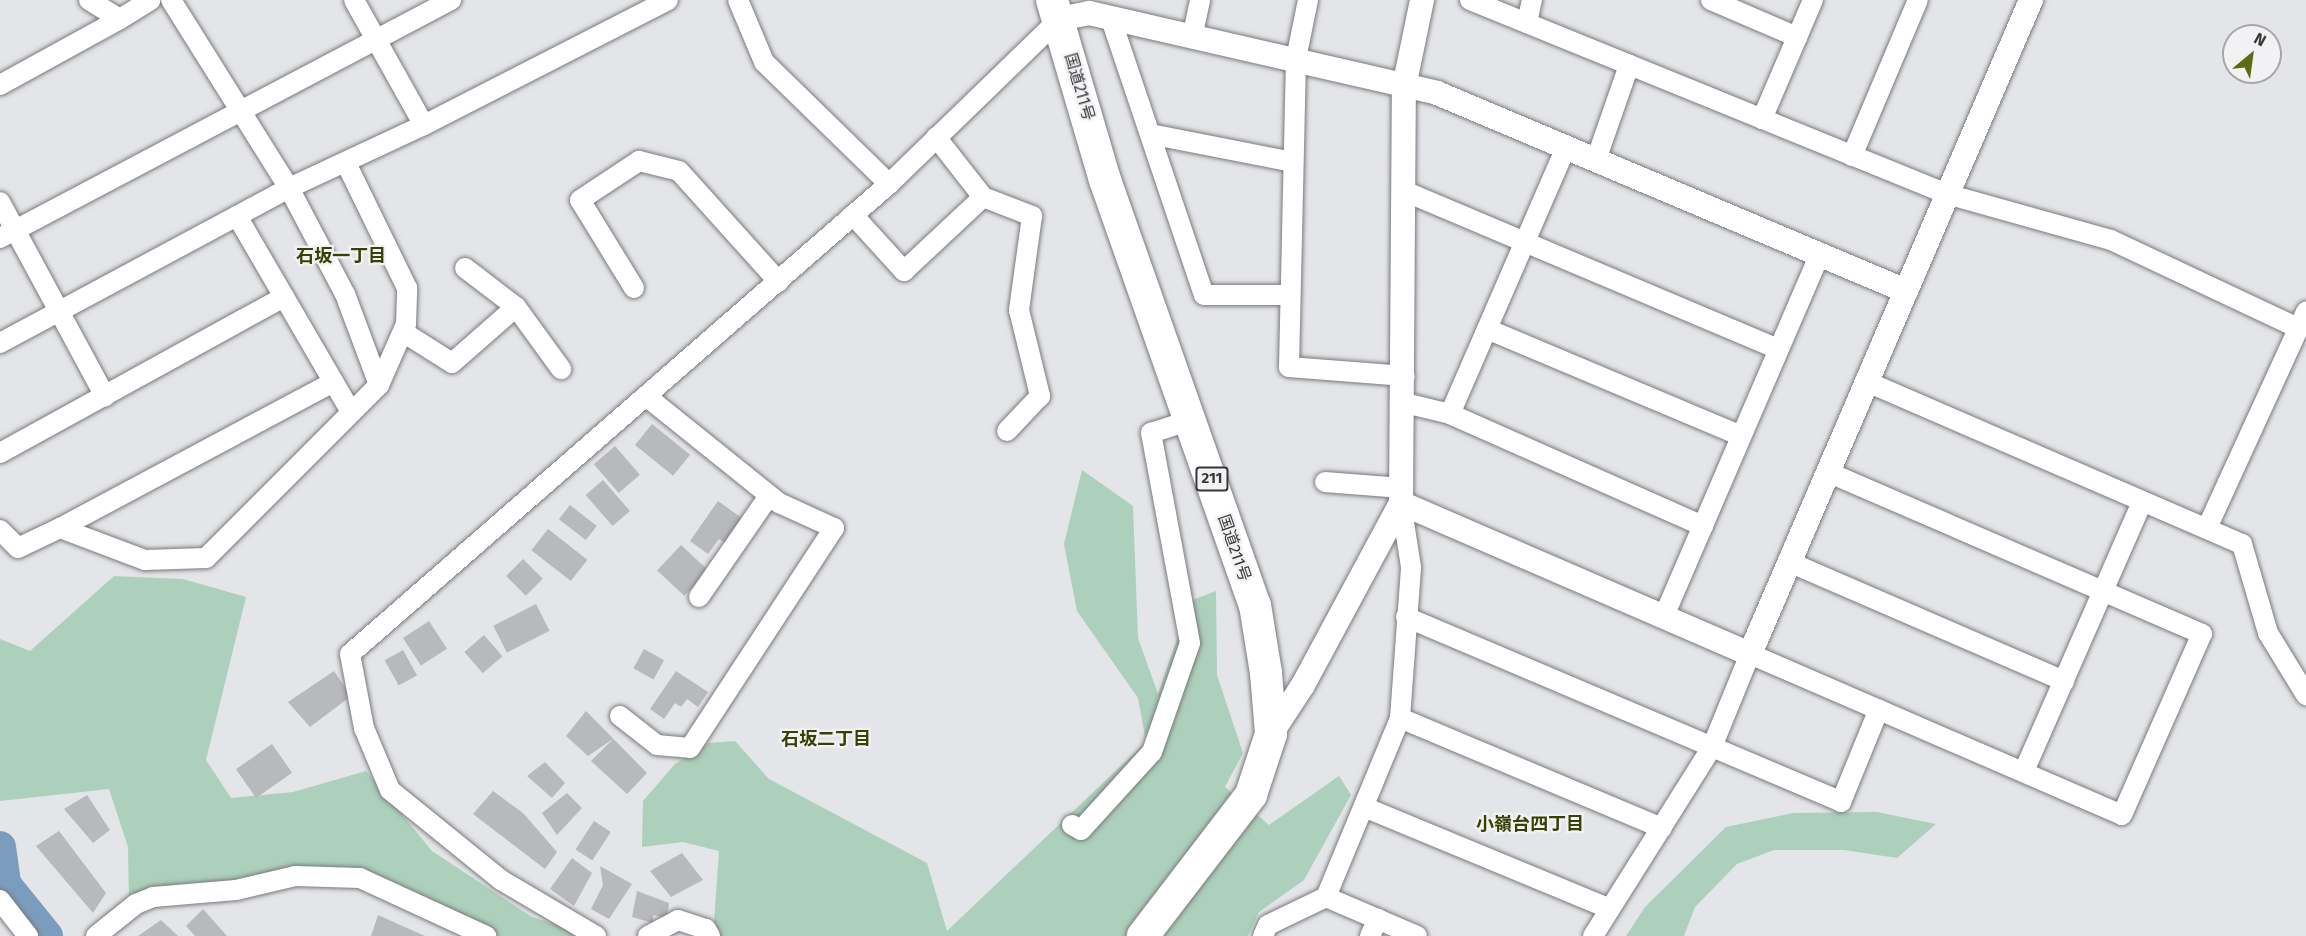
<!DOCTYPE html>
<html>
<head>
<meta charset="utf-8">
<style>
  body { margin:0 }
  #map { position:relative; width:2306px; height:936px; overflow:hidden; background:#e4e5e8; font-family:"Fira Sans","Noto Sans JP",sans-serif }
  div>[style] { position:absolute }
  .green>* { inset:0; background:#acd0bb }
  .river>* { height:32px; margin:-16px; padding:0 16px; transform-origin:16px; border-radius:16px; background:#7b9dbd }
  .building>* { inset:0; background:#b8b9bc; transform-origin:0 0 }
  .roads { filter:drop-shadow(0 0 2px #7a7a7d) drop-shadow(0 0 2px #7a7a7d) }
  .minor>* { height:20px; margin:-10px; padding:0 10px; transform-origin:10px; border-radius:10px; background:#fff }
  .tertiary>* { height:24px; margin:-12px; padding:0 12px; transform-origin:12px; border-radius:12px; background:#fff }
  .trunk>* { height:32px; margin:-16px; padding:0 16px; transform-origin:16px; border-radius:16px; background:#fff }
  span { translate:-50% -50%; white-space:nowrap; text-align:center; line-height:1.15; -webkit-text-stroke:4.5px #f2f2f5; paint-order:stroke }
  .shield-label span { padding:2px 4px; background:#f2f2f5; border:2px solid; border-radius:4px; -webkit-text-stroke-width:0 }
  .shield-label { font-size:15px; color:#373738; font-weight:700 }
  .street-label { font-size:16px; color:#373738 }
  .neighbourhood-label { font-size:18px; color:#384002; font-weight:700 }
  .north { position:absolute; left:2222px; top:24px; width:60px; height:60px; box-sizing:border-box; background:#f2f2f5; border:2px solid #a7a7a9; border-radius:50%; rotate:29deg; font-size:16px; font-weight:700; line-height:24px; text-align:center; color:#373738 }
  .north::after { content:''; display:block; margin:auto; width:21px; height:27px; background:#5e6b12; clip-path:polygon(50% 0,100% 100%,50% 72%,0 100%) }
</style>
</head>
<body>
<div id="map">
  <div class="green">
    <i style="clip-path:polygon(1082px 470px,1133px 506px,1138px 638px,1158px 694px,1190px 601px,1216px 591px,1217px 675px,1243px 753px,1225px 787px,1269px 825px,1339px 776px,1351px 795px,1304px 880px,1259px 912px,1248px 936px,713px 936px,719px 851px,683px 842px,642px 847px,643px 801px,675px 764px,708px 743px,735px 741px,769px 779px,927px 863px,947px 931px,1146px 742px,1138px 698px,1077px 611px,1064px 544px)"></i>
    <i style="clip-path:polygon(114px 576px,183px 579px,246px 597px,206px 760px,231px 798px,293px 792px,366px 771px,432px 851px,532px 917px,592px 936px,466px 936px,365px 885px,200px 888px,129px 900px,128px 847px,109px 789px,0 801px,0 639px,30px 651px)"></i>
    <i style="clip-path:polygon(1877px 812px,1936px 824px,1897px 858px,1844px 850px,1774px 850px,1737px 864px,1695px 907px,1684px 936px,1626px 936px,1645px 907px,1726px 827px,1793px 813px)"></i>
  </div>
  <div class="river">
    <i style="left:0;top:847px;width:37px;rotate:82deg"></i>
    <i style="left:5px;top:884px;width:67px;rotate:51.1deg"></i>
  </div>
  <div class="building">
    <i style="left:652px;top:424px;width:49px;height:27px;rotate:39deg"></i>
    <i style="left:615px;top:446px;width:38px;height:28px;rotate:49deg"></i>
    <i style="left:603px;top:480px;width:41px;height:23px;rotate:49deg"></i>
    <i style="clip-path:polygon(718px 501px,746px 521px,729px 545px,719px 539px,708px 554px,690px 541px)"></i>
    <i style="left:570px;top:505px;width:34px;height:18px;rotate:38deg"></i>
    <i style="left:548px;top:529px;width:50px;height:27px;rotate:38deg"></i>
    <i style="left:681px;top:545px;width:37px;height:35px;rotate:43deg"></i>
    <i style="left:523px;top:559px;width:28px;height:24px;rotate:45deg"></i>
    <i style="left:536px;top:604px;width:30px;height:48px;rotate:63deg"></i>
    <i style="left:429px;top:621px;width:33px;height:31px;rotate:57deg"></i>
    <i style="left:484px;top:635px;width:28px;height:26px;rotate:49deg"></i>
    <i style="left:644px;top:649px;width:23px;height:22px;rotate:29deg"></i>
    <i style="left:403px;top:650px;width:29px;height:21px;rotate:61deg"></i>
    <i style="clip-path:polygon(334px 671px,351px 696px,310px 727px,288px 702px)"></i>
    <i style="clip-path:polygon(676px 671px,708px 692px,698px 707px,687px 699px,681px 707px,675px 703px,664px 719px,650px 709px)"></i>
    <i style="clip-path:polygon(586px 711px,647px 773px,627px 794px,591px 761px,613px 739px,588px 756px,566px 736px)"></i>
    <i style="left:272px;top:744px;width:35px;height:44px;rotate:55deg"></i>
    <i style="clip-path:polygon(545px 762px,565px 783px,552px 798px,527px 776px)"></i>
    <i style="clip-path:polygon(493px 791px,523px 813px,557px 852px,545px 869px,473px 814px)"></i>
    <i style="clip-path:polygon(567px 793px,582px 808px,557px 835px,542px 813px)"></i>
    <i style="clip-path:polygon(87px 795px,110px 830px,93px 843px,64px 809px)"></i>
    <i style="left:594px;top:821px;width:20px;height:34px;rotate:33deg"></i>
    <i style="clip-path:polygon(59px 831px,106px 893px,93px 913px,36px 846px)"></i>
    <i style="clip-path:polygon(682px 853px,703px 880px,671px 897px,650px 871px)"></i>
    <i style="clip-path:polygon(572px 858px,592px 873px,574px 906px,550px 889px)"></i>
    <i style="clip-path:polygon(600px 866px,632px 884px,609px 919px,591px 909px,603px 885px)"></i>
    <i style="clip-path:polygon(637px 891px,669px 903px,667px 918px,653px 915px,653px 923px,632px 917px)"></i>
    <i style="clip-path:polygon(203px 909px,227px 936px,195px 936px,186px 926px)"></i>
    <i style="clip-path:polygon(378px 915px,425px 936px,371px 936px)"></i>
    <i style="clip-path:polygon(161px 920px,178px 936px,138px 936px)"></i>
  </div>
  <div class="roads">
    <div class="minor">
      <i style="left:89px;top:0;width:36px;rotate:32deg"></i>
      <i style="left:120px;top:19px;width:36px;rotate:-32deg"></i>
      <i style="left:171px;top:0;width:222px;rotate:57.9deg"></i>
      <i style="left:289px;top:188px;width:120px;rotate:62.2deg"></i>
      <i style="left:345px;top:294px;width:97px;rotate:69.5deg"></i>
      <i style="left:354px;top:0;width:143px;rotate:60.8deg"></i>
      <i style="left:738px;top:0;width:67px;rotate:67.2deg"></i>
      <i style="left:764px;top:62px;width:175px;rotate:44.3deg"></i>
      <i style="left:1308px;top:0;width:60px;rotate:101.5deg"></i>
      <i style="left:1296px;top:59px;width:308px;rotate:91.3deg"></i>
      <i style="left:1289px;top:367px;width:116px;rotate:4.4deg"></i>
      <i style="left:1470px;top:0;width:515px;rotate:22.13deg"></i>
      <i style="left:1947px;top:194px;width:170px;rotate:15.7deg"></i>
      <i style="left:2111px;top:240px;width:209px;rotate:25.2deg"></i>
      <i style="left:1711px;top:0;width:94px;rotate:23.3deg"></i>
      <i style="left:1111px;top:19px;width:291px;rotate:71.4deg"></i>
      <i style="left:1204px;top:295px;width:86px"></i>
      <i style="left:1527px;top:23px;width:24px;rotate:-78deg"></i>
      <i style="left:1192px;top:38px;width:39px;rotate:-78deg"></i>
      <i style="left:0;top:85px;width:137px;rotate:-28.8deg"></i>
      <i style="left:1762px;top:119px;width:129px;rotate:-66.8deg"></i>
      <i style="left:1150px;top:134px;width:146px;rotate:11.1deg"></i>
      <i style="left:1852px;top:156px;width:169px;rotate:-67.1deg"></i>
      <i style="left:1596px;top:160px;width:101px;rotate:-70.8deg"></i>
      <i style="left:1404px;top:191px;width:406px;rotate:22.9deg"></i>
      <i style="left:983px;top:197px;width:53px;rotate:21.2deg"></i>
      <i style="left:1032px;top:216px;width:95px;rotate:97.9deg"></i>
      <i style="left:1019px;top:310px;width:89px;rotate:76.3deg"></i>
      <i style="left:1040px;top:396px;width:48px;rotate:133.3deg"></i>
      <i style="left:0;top:202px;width:221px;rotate:61.6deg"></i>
      <i style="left:853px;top:215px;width:76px;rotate:47.7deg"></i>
      <i style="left:904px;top:271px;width:108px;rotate:-43.1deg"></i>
      <i style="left:983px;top:197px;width:76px;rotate:-128.1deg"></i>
      <i style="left:237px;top:216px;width:227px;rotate:59.8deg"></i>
      <i style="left:0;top:238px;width:510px;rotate:-27.82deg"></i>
      <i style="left:465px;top:268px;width:64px;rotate:37.4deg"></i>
      <i style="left:634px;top:288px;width:103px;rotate:-121.5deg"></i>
      <i style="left:580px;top:200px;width:71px;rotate:-33.5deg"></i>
      <i style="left:639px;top:161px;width:41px;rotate:14deg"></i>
      <i style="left:679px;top:171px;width:149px;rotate:48deg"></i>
      <i style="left:1487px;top:329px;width:276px;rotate:22.8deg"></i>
      <i style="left:403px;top:332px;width:58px;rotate:32.3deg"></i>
      <i style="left:452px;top:363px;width:85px;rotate:-41.2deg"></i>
      <i style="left:516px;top:307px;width:77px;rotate:54deg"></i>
      <i style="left:0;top:343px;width:328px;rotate:-28.2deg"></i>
      <i style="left:289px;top:188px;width:149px;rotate:-25deg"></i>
      <i style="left:424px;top:125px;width:274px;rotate:-27.1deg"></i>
      <i style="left:1865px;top:381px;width:411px;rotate:23.4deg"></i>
      <i style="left:2242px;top:544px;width:93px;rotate:73.7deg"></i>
      <i style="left:2268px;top:633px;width:73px;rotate:58.5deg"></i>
      <i style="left:1405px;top:403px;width:46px;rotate:13.7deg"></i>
      <i style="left:1450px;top:414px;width:277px;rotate:23.9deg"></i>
      <i style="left:1450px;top:414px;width:291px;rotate:-66.5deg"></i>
      <i style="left:0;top:453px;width:324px;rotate:-28.8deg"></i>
      <i style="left:1325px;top:482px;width:77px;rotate:4.5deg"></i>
      <i style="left:60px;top:528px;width:310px;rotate:-28.1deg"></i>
      <i style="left:2207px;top:528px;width:238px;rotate:-65.4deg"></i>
      <i style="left:0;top:530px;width:25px;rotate:45deg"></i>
      <i style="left:18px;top:548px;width:47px;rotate:-25.5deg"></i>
      <i style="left:60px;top:528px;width:91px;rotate:20.6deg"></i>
      <i style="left:145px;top:560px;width:61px;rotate:-1.9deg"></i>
      <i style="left:206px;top:558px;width:245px;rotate:-45deg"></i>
      <i style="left:379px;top:385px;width:67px;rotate:-66.1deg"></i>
      <i style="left:406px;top:324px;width:36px;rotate:-88deg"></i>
      <i style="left:407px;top:288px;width:139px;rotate:-116deg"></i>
      <i style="left:1789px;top:562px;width:300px;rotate:23.4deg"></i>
      <i style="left:699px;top:597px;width:123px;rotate:-55.3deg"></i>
      <i style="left:1664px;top:616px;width:392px;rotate:-66.7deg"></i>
      <i style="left:1406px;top:617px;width:473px;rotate:23deg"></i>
      <i style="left:1841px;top:802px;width:100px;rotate:-67.8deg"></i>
      <i style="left:620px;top:716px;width:47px;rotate:38.1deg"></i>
      <i style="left:657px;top:745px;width:33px;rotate:5deg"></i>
      <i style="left:690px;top:748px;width:263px;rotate:-56.8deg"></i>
      <i style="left:834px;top:528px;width:60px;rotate:-155.6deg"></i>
      <i style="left:779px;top:503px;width:169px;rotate:-141.2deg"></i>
      <i style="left:1400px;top:718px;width:284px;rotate:22.8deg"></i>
      <i style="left:2024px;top:771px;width:294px;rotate:-66.3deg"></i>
      <i style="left:1364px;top:807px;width:264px;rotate:22.5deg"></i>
      <i style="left:1072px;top:825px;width:10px;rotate:29deg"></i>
      <i style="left:1081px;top:830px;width:105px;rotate:-47.7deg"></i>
      <i style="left:1152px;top:752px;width:115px;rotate:-70.8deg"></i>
      <i style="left:1190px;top:643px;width:214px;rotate:-100.5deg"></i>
      <i style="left:1151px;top:433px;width:42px;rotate:-18deg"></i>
      <i style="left:1326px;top:897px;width:99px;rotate:23.2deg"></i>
      <i style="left:0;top:900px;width:46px;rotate:52.1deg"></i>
      <i style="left:96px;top:936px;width:51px;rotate:-38.7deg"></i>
      <i style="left:136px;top:904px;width:18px;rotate:-22deg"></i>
      <i style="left:153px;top:897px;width:83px;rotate:-4.8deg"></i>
      <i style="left:236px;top:890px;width:61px;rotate:-13.3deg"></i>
      <i style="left:295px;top:876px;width:65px;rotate:1.8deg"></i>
      <i style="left:360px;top:878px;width:139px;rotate:24.7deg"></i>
      <i style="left:596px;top:936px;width:110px;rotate:-149.5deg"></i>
      <i style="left:501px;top:880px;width:143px;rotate:-141deg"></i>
      <i style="left:390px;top:790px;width:67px;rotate:-112.8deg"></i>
      <i style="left:364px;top:728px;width:75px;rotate:-100.7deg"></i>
      <i style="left:350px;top:654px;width:715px;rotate:-41.09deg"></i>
      <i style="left:889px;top:184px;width:237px;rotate:-44.1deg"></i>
      <i style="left:648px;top:936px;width:34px;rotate:-28deg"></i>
      <i style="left:678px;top:920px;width:29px;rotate:18deg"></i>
      <i style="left:706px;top:929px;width:8px;rotate:60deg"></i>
      <i style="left:1263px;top:936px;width:12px;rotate:-66deg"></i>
      <i style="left:1268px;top:925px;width:64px;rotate:-25.8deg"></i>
      <i style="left:1326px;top:897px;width:194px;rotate:-67.5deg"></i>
      <i style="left:1400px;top:718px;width:151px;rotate:-85.8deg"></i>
      <i style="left:1411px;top:567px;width:65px;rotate:-98.9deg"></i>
      <i style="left:1370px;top:936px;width:19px;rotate:-65deg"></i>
      <i style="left:1593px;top:936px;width:223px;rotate:-57.8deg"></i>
      <i style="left:1712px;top:747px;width:100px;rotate:-67.8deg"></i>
      <i style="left:1750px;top:654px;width:405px;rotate:23.4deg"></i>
      <i style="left:2122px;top:815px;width:198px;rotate:-66.2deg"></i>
      <i style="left:2202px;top:634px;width:408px;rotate:-156.6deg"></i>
    </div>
    <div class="tertiary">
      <i style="left:1059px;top:19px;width:31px;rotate:-11deg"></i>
      <i style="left:1089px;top:13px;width:357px;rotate:12.9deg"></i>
      <i style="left:1437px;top:93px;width:509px;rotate:22.89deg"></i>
      <i style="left:1401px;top:503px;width:380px;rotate:23.4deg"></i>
      <i style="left:1750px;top:654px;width:712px;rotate:-66.75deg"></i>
      <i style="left:1271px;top:734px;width:59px;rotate:-56.9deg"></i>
      <i style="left:1303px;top:685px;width:207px;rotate:-61.7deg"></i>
      <i style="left:1401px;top:503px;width:416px;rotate:-89.6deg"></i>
      <i style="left:1404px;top:87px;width:89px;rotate:-78.3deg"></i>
    </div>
    <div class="trunk">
      <i style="left:1052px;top:0;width:188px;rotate:73.6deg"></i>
      <i style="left:1105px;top:180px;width:451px;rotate:70.6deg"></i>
      <i style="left:1255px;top:605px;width:69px;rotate:80.8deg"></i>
      <i style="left:1266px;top:673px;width:61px;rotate:85.3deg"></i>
      <i style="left:1271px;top:734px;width:64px;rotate:108.2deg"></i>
      <i style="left:1251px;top:795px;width:178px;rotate:127.5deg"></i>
    </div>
  </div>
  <div class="shield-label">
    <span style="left:1212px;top:479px">211</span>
  </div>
  <div class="street-label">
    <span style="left:1079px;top:87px;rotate:74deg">国道211号</span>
    <span style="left:1234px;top:548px;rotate:71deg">国道211号</span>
  </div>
  <div class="neighbourhood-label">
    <span style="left:341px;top:256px">石坂一丁目</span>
    <span style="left:826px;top:739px">石坂二丁目</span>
    <span style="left:1530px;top:824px">小嶺台四丁目</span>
  </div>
  <div class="north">N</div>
</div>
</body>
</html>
